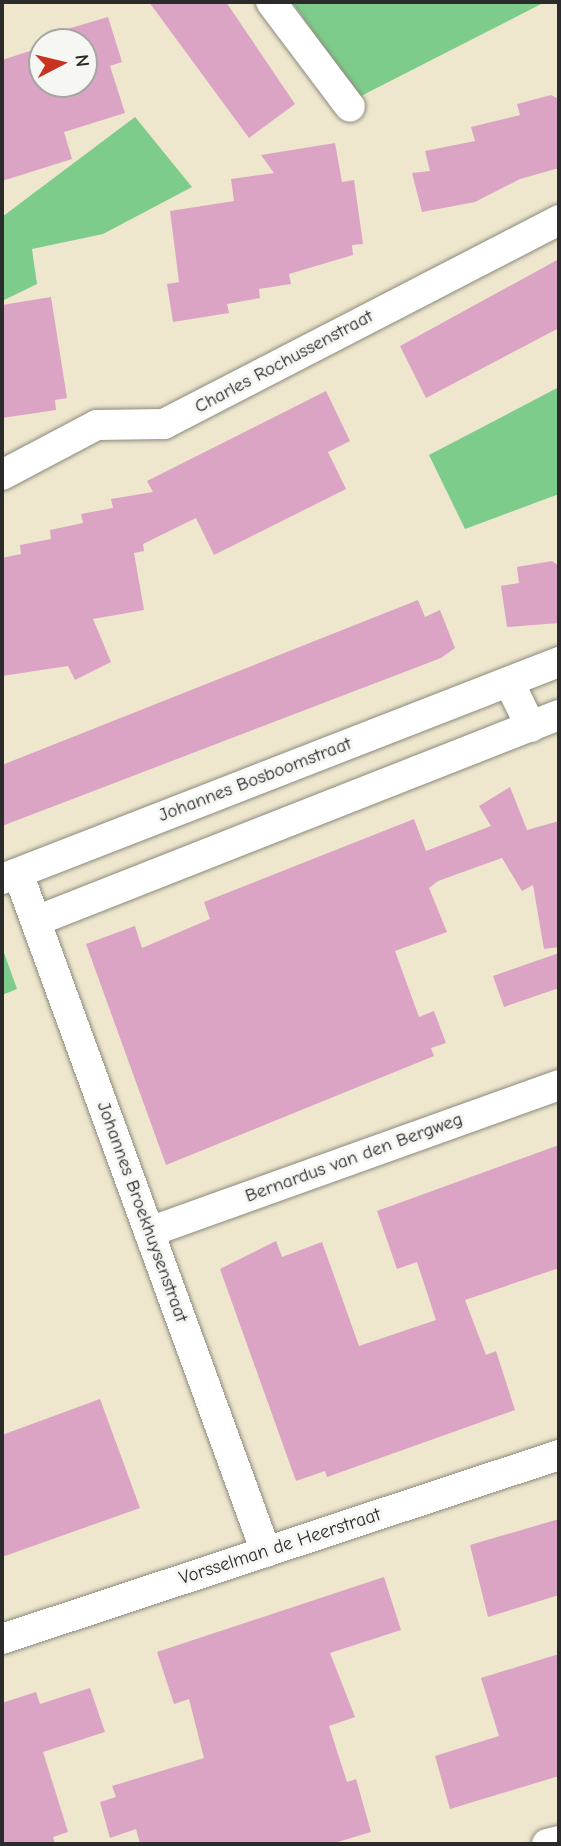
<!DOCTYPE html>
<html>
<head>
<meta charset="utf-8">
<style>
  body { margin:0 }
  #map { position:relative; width:561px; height:1846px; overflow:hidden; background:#eee7ce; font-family:"Comic Neue",sans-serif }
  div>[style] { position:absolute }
  .green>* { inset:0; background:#7dcc8c }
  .building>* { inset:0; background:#dba4c4 }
  .roads { filter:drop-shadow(0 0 2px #8c897c) drop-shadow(0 0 2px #8c897c) }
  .street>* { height:30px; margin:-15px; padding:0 15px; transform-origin:15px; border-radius:15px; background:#fff }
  span { translate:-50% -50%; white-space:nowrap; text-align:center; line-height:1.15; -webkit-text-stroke:6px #f6f6f2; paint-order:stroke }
  .street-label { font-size:19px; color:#2b2b2b }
  .frame { position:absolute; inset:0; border:4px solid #2b2b2b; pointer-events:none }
  .north { position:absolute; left:28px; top:28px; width:70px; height:70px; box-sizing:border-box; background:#f6f6f2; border:2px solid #a5a5a2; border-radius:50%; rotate:83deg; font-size:19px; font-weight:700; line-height:28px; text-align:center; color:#2b2b2b }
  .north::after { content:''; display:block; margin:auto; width:24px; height:32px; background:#c8321e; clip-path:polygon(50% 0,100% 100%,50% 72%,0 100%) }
</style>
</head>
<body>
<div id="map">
  <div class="green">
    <i style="clip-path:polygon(292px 2px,545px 2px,359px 97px)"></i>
    <i style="clip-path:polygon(135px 117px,192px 187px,103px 234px,32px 249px,37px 284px,2px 301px,2px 217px)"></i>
    <i style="clip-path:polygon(559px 387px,559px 494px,465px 529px,429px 455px)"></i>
    <i style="clip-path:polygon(2px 947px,17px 989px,2px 995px)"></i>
  </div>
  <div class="building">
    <i style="clip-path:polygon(149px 2px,226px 2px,295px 104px,249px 138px)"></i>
    <i style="clip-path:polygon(108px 17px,122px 62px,110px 66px,125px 113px,64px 132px,72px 159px,2px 181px,2px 60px,42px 47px,42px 84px,84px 84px,84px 42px,56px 42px,54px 33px)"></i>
    <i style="clip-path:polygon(551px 95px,559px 99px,559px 168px,520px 179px,475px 202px,422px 212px,412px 173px,430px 171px,425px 151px,475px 141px,471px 127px,520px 115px,517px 104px)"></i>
    <i style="clip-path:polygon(335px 143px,342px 182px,354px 180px,363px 244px,352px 245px,353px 255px,289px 274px,291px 284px,259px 289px,260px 298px,227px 304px,229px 313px,173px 322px,167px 284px,179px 282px,170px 211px,234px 201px,231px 179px,274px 173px,261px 155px)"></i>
    <i style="clip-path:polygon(559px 259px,559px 328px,426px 398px,400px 346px)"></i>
    <i style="clip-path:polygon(51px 297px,67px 398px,55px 400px,56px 410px,2px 418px,2px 305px)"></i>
    <i style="clip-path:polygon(326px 391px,350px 441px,328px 452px,346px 489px,214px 555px,196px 518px,143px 544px,144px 551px,134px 553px,144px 610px,93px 619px,111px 662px,75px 680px,68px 666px,2px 676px,2px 558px,21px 554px,20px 545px,51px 539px,50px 530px,83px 523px,81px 514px,113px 508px,111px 499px,153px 492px,147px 481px)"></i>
    <i style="clip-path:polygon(552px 561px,559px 566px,559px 623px,507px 627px,501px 586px,519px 583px,517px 567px)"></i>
    <i style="clip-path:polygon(418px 600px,425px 617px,440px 610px,455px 648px,441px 658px,2px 826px,2px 765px)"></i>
    <i style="clip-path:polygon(510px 787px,527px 830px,559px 821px,559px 947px,544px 949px,533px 885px,522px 891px,502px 858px,438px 881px,429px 888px,447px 932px,395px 951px,419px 1017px,434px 1011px,446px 1043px,431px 1048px,434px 1056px,166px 1165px,86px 944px,135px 926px,142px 948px,210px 919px,204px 902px,414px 819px,426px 851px,491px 826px,479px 806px)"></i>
    <i style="clip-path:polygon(559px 953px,559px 988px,504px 1007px,493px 976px)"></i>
    <i style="clip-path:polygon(559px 1145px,559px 1268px,465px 1300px,486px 1355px,496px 1351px,515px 1410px,327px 1477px,325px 1471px,296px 1481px,220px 1269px,276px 1241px,282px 1257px,322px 1242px,359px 1346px,436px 1320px,417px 1262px,397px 1269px,377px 1211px)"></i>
    <i style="clip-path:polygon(100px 1399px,140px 1508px,2px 1557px,2px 1435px)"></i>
    <i style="clip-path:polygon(559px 1519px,559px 1595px,488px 1617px,470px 1545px)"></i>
    <i style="clip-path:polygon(384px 1577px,401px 1630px,330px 1653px,355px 1717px,329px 1726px,347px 1782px,356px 1779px,371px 1832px,331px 1844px,140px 1844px,136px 1829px,110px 1838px,100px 1802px,116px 1797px,112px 1786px,204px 1758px,189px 1699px,174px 1704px,157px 1652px)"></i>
    <i style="clip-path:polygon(559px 1654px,559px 1776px,450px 1809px,435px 1756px,499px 1736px,481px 1678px)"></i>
    <i style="clip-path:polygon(90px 1688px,105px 1732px,43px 1752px,68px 1832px,53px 1837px,55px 1844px,2px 1844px,2px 1703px,36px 1692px,40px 1704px)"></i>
  </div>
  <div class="roads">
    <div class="street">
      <i style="left:271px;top:2px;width:131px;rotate:53deg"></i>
      <i style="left:2px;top:475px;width:107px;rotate:-27.8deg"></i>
      <i style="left:97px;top:425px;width:67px;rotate:-0.9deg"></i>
      <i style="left:164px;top:424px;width:445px;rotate:-27.3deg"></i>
      <i style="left:509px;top:682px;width:50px;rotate:63.9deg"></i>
      <i style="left:18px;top:873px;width:723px;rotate:69.94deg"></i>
      <i style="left:2px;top:879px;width:598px;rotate:-21.29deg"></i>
      <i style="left:36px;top:921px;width:562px;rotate:-21.5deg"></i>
      <i style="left:149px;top:1232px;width:436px;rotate:-19.7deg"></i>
      <i style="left:2px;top:1639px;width:587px;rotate:-18.28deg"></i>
      <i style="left:547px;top:1844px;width:12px;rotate:-14deg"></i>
    </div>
  </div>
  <div class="street-label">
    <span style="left:284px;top:362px;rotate:-28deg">Charles Rochussenstraat</span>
    <span style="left:255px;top:780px;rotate:-21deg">Johannes Bosboomstraat</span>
    <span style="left:354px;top:1158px;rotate:-20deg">Bernardus van den Bergweg</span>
    <span style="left:142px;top:1212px;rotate:70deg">Johannes Broekhuysenstraat</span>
    <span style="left:280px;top:1547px;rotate:-18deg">Vorsselman de Heerstraat</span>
  </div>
  <div class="frame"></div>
  <div class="north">N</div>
</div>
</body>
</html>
